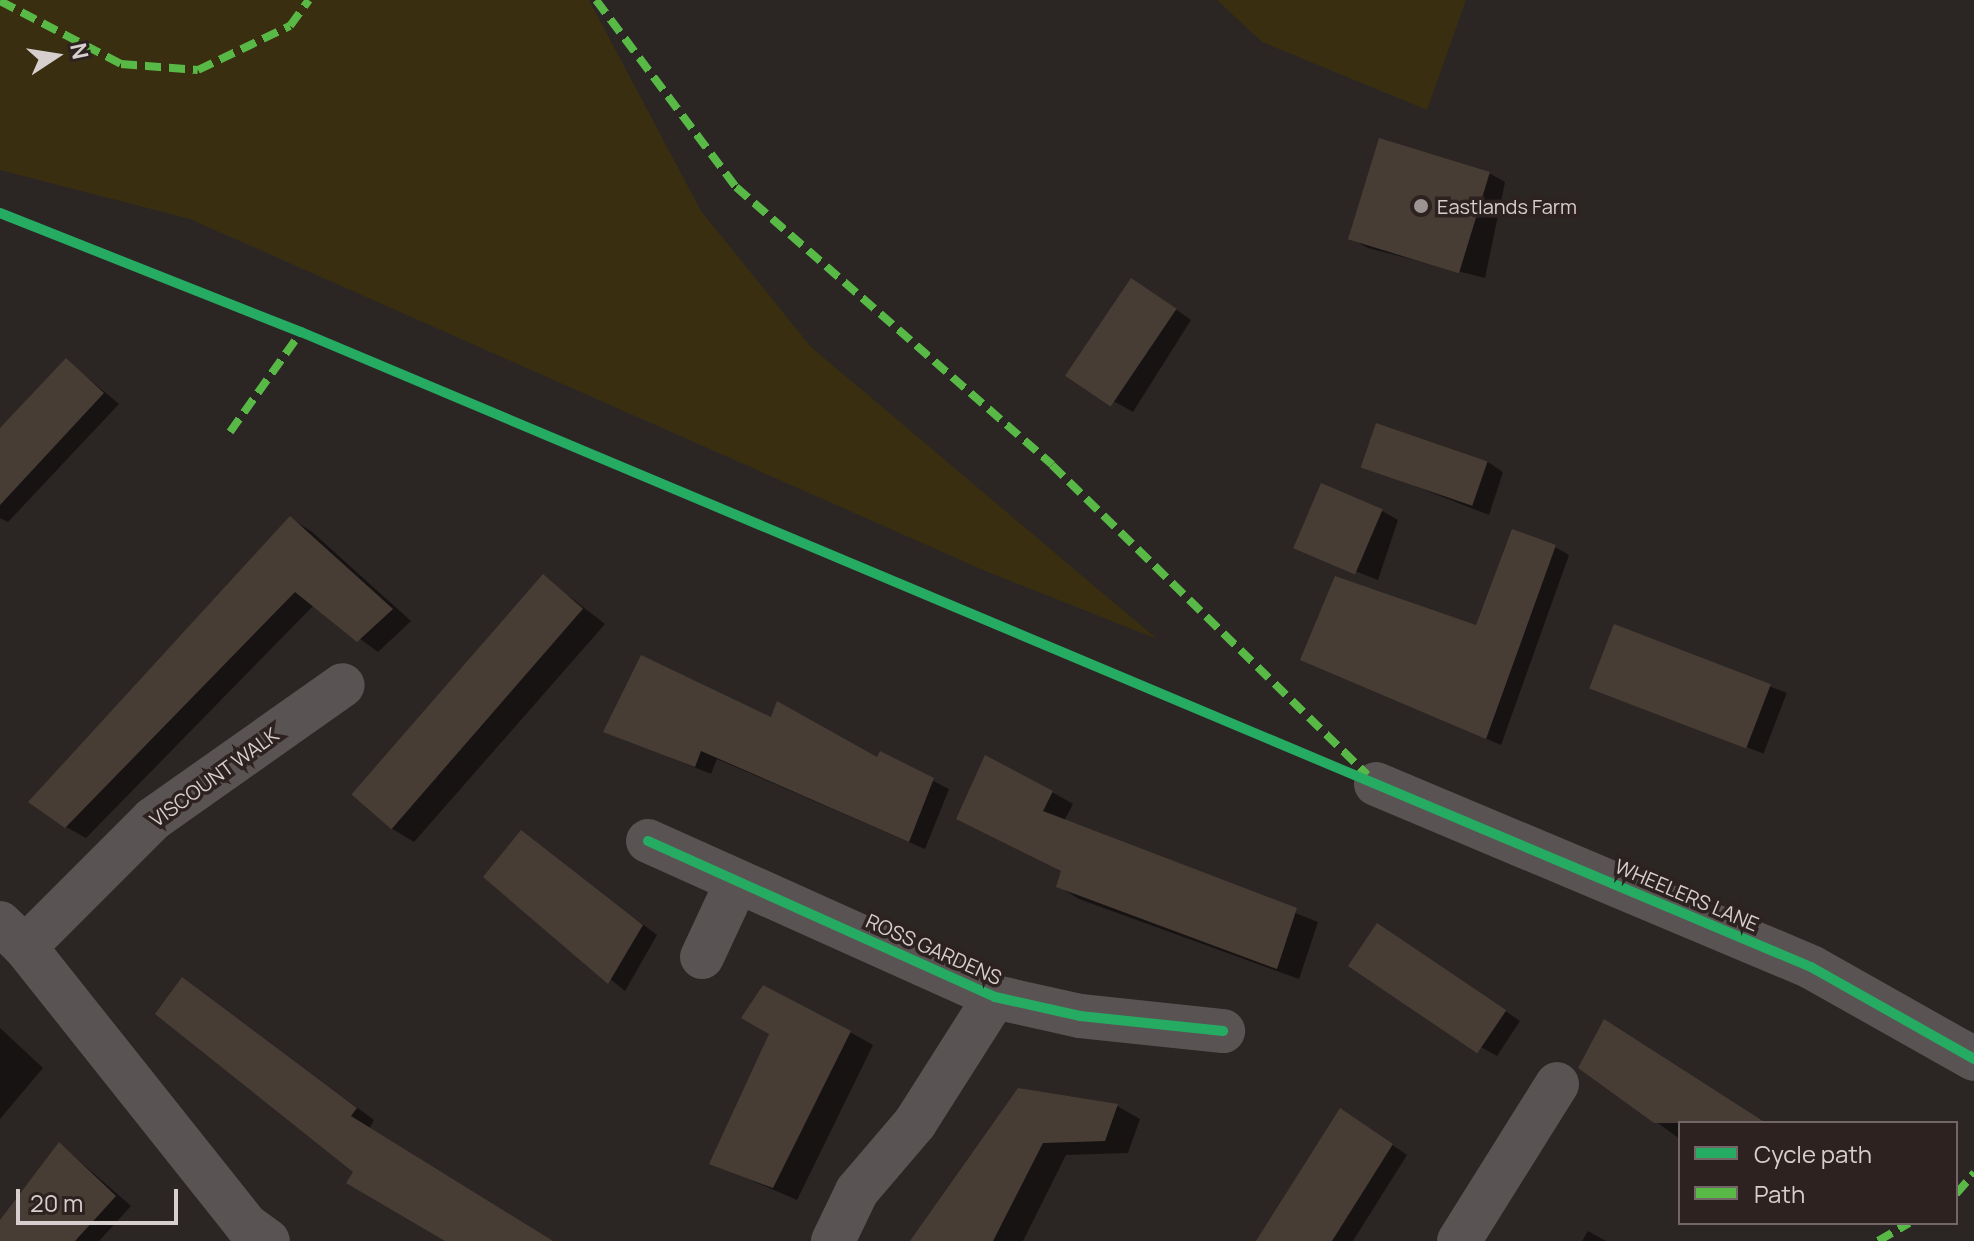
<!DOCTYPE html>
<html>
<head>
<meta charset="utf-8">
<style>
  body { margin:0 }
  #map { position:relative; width:1974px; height:1241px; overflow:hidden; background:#2b2524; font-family:Manrope,sans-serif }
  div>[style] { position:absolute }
  .green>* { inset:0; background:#392f10 }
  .shadow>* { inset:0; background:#0007; transform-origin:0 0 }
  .building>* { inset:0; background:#483d34; transform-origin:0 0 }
  .minor>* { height:44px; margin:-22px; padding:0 22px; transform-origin:22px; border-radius:22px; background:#595453 }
  .quiet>* { height:8px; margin-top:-4px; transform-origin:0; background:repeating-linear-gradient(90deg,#58b947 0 16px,transparent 0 24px) }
  .cycleway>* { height:10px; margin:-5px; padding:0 5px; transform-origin:5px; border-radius:5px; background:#26ab63 }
  .dots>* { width:22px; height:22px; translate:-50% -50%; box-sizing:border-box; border:4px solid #2e2221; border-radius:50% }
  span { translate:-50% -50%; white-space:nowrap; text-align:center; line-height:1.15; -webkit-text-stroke:7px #2e2221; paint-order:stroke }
  .poi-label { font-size:20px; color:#d7cfce }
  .left { translate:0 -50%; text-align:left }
  .street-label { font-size:20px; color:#d7cfce }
  .legend { position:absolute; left:1678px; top:1121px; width:280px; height:104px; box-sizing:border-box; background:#2e2221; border:2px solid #726766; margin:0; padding:10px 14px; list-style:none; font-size:24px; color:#d7cfce }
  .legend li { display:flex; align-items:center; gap:16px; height:40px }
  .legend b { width:40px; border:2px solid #726766 }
  .north { position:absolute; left:16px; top:16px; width:80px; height:80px; -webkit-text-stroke:6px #2e2221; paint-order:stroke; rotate:78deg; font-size:22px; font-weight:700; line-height:32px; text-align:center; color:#d7cfce }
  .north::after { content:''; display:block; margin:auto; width:28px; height:36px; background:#d7cfce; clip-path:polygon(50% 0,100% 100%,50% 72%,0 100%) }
  .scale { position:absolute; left:16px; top:1189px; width:162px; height:36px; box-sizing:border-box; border:4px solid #d7cfce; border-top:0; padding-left:10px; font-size:24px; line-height:28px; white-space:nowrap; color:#d7cfce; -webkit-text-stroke:6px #2e2221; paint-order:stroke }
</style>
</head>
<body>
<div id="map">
  <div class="green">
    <i style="clip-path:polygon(0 0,589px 0,701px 211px,811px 347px,1157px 639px,983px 570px,190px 219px,0 170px)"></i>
    <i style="clip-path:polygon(1217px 0,1466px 0,1427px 110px,1262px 42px)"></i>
  </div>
  <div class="shadow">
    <i style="clip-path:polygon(1489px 173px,1505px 182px,1485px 278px,1368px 248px,1352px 239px)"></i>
    <i style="clip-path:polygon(1148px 290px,1191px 320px,1133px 412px,1074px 379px)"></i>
    <i style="clip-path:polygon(66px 360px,119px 404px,8px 522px,0 518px,0 431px)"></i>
    <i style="clip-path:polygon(1488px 462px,1503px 472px,1489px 515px,1366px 467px)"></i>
    <i style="clip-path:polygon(1382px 511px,1398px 520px,1378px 580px,1299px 549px)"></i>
    <i style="clip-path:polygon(291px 519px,311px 531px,411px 621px,378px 652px,314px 605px,86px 838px,66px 827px)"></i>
    <i style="clip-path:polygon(1555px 547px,1569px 555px,1501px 745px,1302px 659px,1477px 627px)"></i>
    <i style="clip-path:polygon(544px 577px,605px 624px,414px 842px,391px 828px)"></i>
    <i style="left:1615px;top:627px;width:184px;height:65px;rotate:21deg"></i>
    <i style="clip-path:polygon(772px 720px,878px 760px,881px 754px,949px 789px,925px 849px,717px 759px,711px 774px,605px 731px)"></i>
    <i style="clip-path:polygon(1052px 792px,1073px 804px,1064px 821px,1318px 922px,1299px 979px,1079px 899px,1058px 886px,1063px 872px,958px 818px)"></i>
    <i style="clip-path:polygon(521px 833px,657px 935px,625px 991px,486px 877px)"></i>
    <i style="clip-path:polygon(1393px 935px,1520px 1021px,1497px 1056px,1481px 1047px)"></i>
    <i style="clip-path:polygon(183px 980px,374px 1120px,369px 1129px,550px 1241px,446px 1241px,356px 1172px)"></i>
    <i style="clip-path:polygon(0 1028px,43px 1068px,0 1119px)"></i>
    <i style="clip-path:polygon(850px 1032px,873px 1045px,797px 1200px,712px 1163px,771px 1034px)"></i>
    <i style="clip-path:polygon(1581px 1068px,1764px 1123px,1680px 1123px,1680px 1139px)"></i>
    <i style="clip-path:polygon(1019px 1090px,1117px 1106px,1140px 1119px,1128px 1153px,1066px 1155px,1023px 1241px,912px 1241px)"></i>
    <i style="clip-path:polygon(1356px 1120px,1407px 1155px,1353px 1241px,1258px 1241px)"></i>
    <i style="clip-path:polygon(60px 1144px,131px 1206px,99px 1241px,0 1241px,0 1224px)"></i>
    <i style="clip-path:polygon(1588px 1231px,1606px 1241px,1582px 1241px)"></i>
  </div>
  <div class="building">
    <i style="left:1379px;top:138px;width:116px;height:106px;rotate:17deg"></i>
    <i style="left:1131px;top:278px;width:55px;height:118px;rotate:34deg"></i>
    <i style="clip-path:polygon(66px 358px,104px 393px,0 505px,0 428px)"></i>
    <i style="left:1376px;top:423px;width:118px;height:47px;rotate:19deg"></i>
    <i style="left:1321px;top:483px;width:67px;height:71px;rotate:23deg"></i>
    <i style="clip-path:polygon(290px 516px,393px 609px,357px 642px,295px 592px,65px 828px,28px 802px)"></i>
    <i style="clip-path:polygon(1512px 529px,1556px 545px,1486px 739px,1300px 660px,1335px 576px,1476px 625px)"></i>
    <i style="left:543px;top:574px;width:53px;height:292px;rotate:41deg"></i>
    <i style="left:1614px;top:624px;width:168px;height:69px;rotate:21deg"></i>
    <i style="clip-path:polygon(641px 655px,771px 717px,777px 701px,877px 757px,880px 751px,934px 778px,909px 842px,701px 751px,695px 767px,603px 732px)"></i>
    <i style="clip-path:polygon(985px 755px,1053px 791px,1043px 811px,1297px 908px,1277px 969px,1056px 887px,1061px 871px,956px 819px)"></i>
    <i style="clip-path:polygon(521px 830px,643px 925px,608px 984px,483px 877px)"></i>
    <i style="left:1377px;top:923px;width:156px;height:52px;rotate:34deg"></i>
    <i style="clip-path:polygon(182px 977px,357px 1108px,351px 1116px,553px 1241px,445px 1241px,346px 1183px,353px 1172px,155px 1014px)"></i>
    <i style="clip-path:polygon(763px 985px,851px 1031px,773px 1188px,709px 1164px,769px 1034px,741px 1018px)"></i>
    <i style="clip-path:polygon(1604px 1019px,1766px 1123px,1654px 1123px,1578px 1068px)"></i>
    <i style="clip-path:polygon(1018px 1088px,1118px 1104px,1105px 1141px,1043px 1143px,993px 1241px,910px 1241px)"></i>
    <i style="clip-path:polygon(1340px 1108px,1393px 1144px,1332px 1241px,1256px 1241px)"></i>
    <i style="clip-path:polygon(59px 1142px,116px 1196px,75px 1241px,0 1241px,0 1220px)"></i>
  </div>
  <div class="minor">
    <i style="left:1376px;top:784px;width:472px;rotate:22.8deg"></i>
    <i style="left:1811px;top:967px;width:187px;rotate:29.4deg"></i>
    <i style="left:648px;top:841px;width:380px;rotate:24.2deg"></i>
    <i style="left:995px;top:997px;width:87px;rotate:12.6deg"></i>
    <i style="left:1080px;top:1016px;width:144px;rotate:6deg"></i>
    <i style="left:0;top:923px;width:35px;rotate:44deg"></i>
    <i style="left:25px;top:947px;width:355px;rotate:51.5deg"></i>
    <i style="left:246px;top:1225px;width:27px;rotate:36deg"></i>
    <i style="left:25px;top:947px;width:181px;rotate:-45deg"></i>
    <i style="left:153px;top:819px;width:232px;rotate:-35.2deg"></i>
    <i style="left:702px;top:957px;width:83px;rotate:-65deg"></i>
    <i style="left:833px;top:1241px;width:55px;rotate:-64.4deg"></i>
    <i style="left:857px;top:1191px;width:89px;rotate:-49.5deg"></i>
    <i style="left:915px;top:1123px;width:149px;rotate:-57.6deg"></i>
    <i style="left:1459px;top:1241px;width:185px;rotate:-58deg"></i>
  </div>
  <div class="quiet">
    <i style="left:596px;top:0;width:234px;rotate:53.2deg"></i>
    <i style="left:736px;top:187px;width:421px;rotate:41.3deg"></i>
    <i style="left:1052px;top:465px;width:442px;rotate:44.5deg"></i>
    <i style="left:0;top:1px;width:136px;rotate:27.5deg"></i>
    <i style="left:121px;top:64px;width:77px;rotate:4.5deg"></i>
    <i style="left:198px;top:70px;width:102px;rotate:-25.6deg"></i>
    <i style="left:290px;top:26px;width:32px;rotate:-54deg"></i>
    <i style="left:230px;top:432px;width:123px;rotate:-54.6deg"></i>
    <i style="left:1956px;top:1194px;width:28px;rotate:-49deg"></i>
    <i style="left:1878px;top:1241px;width:36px;rotate:-30deg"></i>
  </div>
  <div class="cycleway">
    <i style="left:0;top:213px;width:324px;rotate:21.6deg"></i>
    <i style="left:301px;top:332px;width:1638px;rotate:22.81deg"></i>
    <i style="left:1811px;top:967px;width:187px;rotate:29.4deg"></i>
    <i style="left:648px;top:841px;width:380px;rotate:24.2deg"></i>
    <i style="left:995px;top:997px;width:87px;rotate:12.6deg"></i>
    <i style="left:1080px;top:1016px;width:144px;rotate:6deg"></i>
  </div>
  <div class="dots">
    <i style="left:1421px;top:206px;background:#9b9492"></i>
  </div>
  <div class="poi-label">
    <span class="left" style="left:1437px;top:206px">Eastlands Farm</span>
  </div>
  <div class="street-label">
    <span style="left:214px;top:777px;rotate:-36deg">VISCOUNT WALK</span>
    <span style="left:1687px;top:895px;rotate:23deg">WHEELERS LANE</span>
    <span style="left:934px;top:949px;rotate:24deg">ROSS GARDENS</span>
  </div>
  <ul class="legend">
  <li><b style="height:10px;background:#26ab63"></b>Cycle path</li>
  <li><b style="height:10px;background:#58b947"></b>Path</li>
  </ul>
  <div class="north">N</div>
  <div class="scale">20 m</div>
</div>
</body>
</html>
